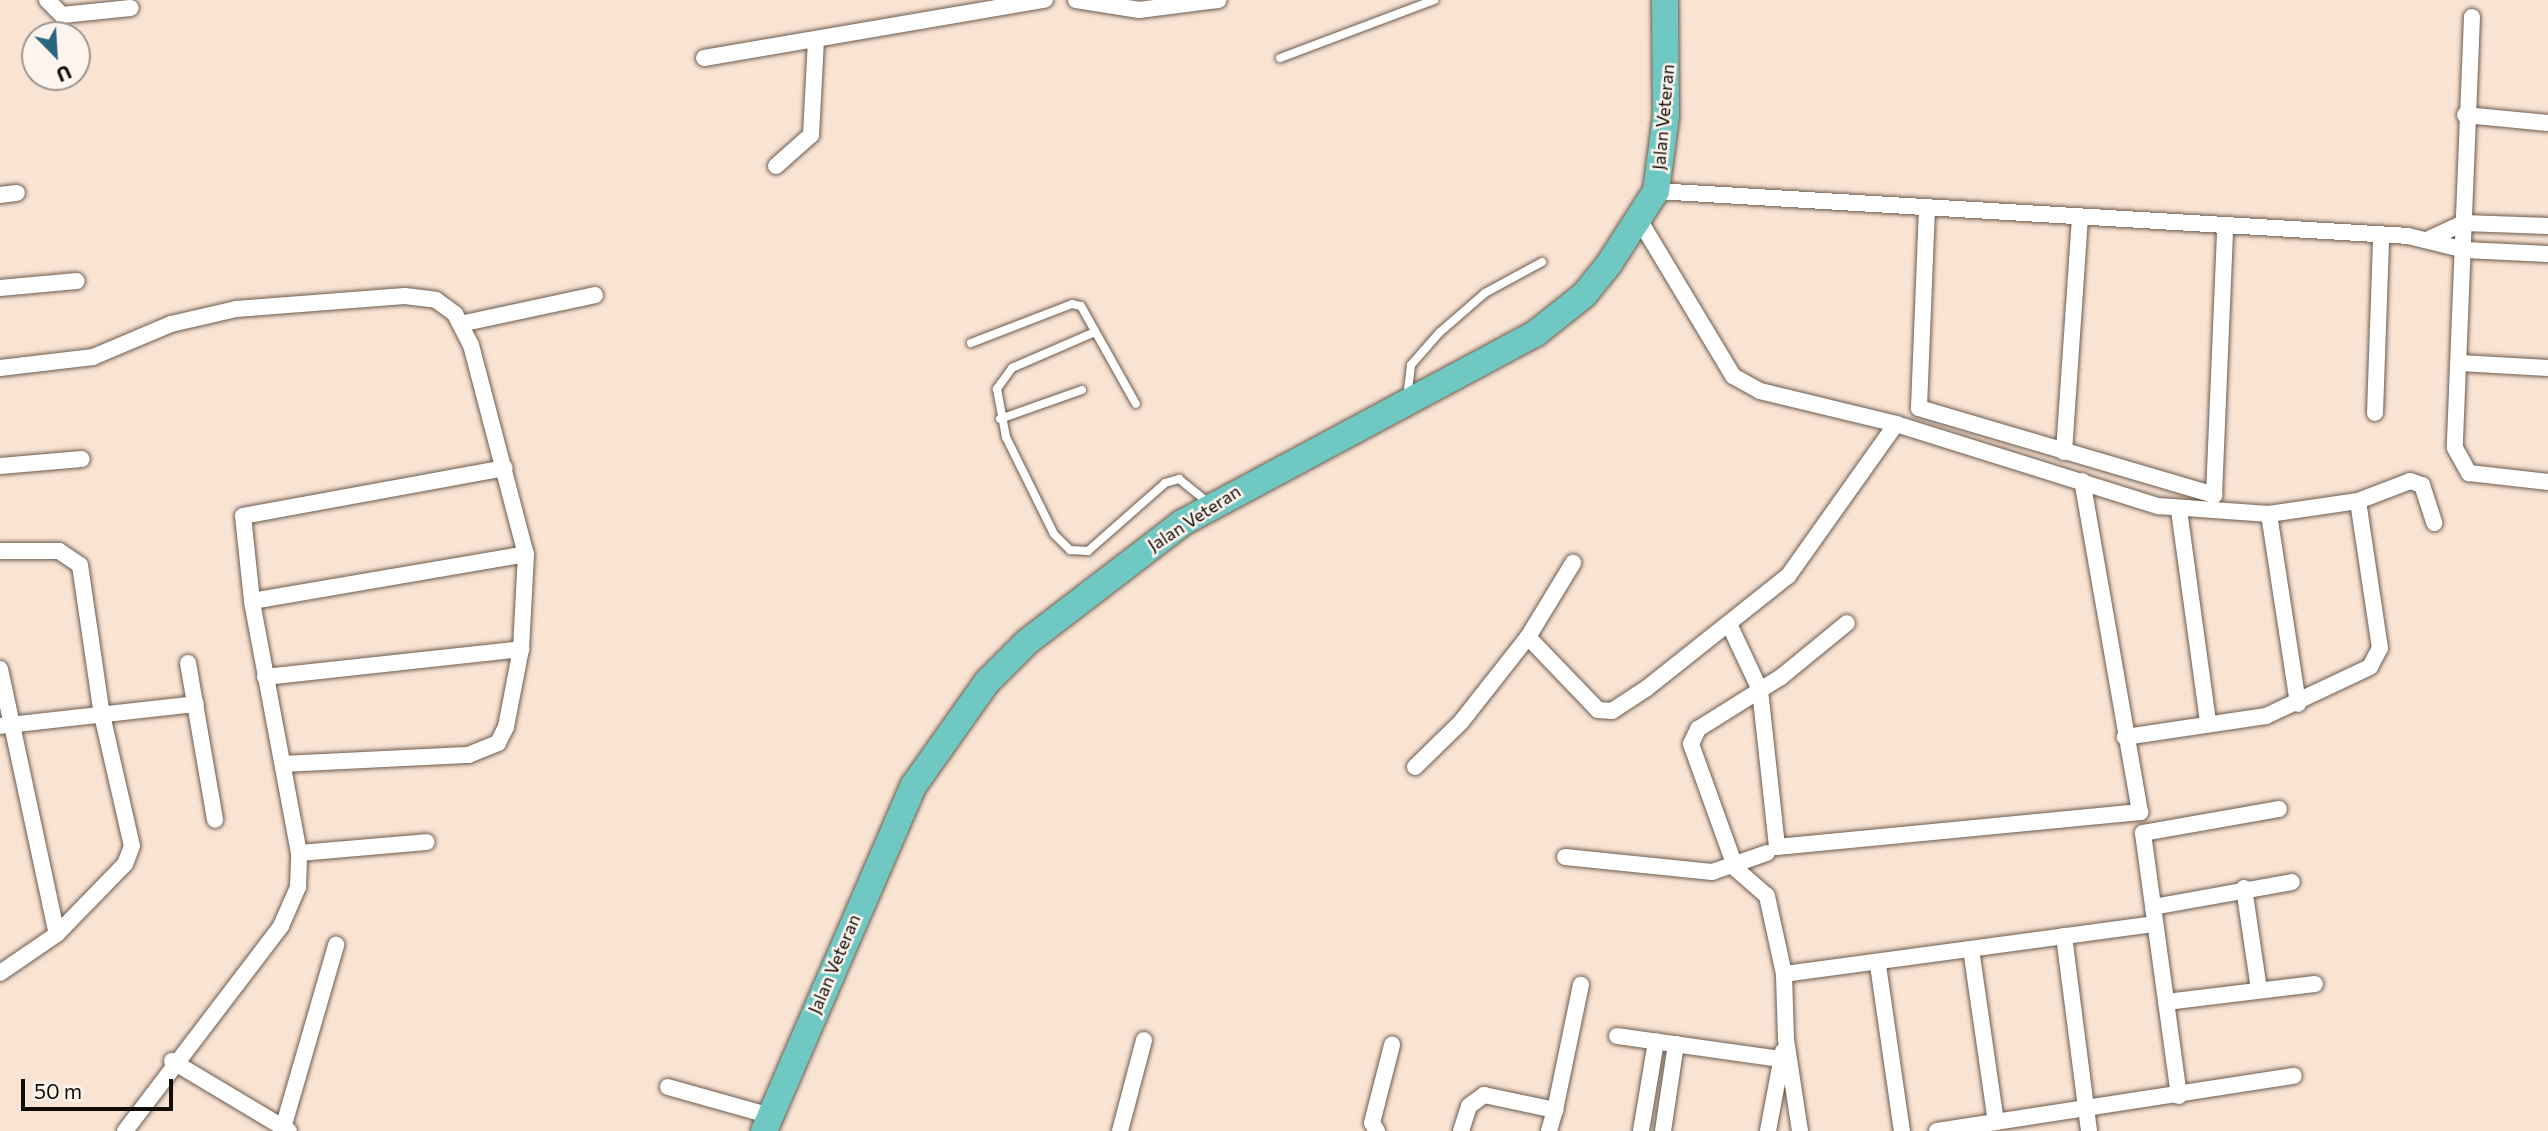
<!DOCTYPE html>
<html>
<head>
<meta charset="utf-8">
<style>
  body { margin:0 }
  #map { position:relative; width:2548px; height:1131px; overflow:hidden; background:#f9e4d4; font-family:Commissioner,sans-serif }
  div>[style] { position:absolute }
  .roads { filter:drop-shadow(0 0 2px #6c5b4d) drop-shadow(0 0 2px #6c5b4d) }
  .service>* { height:8px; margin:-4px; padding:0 4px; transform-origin:4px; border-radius:4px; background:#fff }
  .minor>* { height:16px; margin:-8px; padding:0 8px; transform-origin:8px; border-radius:8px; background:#fff }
  .trunk>* { height:26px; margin:-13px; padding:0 13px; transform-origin:13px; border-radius:13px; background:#6fc8c2 }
  span { translate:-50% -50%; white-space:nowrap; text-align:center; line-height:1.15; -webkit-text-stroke:5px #fcf4ed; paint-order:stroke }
  .street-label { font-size:18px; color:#120c07 }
  .north { position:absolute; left:21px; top:21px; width:70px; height:70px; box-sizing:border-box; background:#fcf4ed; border:2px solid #9e9791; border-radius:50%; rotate:156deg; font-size:19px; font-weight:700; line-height:28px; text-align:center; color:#120c07 }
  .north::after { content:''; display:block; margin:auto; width:24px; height:32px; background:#29667d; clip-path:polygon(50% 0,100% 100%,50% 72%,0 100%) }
  .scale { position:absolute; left:21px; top:1079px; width:152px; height:32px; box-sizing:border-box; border:4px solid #120c07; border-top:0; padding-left:9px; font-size:21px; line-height:24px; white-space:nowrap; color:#120c07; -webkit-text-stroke:5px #fcf4ed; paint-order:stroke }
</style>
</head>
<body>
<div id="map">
  <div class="roads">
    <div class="service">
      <i style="left:1280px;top:58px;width:165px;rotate:-20.6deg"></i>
      <i style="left:1095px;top:332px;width:90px;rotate:156.6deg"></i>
      <i style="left:1012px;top:368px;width:26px;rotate:126deg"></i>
      <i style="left:997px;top:389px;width:49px;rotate:79.4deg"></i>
      <i style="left:1006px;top:437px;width:108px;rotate:63.7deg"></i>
      <i style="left:1054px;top:534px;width:23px;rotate:45deg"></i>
      <i style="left:1070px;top:550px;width:18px;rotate:3deg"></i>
      <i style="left:1088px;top:551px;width:103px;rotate:-41.4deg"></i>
      <i style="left:1165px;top:483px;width:15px;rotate:-16deg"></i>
      <i style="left:1179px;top:479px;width:40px;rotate:39deg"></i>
      <i style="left:971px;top:343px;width:108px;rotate:-21.1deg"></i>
      <i style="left:1072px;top:304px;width:9px;rotate:13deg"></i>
      <i style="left:1081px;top:306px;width:112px;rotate:60.7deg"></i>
      <i style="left:1407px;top:398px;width:33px;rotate:-83deg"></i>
      <i style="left:1411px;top:365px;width:43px;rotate:-48.8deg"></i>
      <i style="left:1439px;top:333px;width:61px;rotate:-41deg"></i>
      <i style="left:1485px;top:293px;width:65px;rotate:-28.5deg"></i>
      <i style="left:1000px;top:419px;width:87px;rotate:-19.5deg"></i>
    </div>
    <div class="minor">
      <i style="left:47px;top:0;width:21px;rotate:45deg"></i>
      <i style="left:62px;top:15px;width:69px;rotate:-5.8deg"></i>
      <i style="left:1076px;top:0;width:64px;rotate:9deg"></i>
      <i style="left:1139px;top:10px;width:80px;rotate:-7.2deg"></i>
      <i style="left:2472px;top:17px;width:431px;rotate:92.3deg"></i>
      <i style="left:2455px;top:448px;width:29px;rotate:61deg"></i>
      <i style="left:2469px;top:473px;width:80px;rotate:6.5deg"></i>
      <i style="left:704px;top:58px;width:346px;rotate:-9.7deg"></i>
      <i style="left:2465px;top:115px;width:83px;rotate:5.5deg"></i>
      <i style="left:776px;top:166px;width:47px;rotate:-41.5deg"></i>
      <i style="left:811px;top:135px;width:94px;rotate:-87deg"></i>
      <i style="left:1656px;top:191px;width:753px;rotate:3.42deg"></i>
      <i style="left:2408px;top:236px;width:59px;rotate:13.8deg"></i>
      <i style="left:2465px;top:250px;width:83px;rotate:2.8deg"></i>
      <i style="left:0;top:195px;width:17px;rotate:-7deg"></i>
      <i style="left:1927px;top:208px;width:200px;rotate:92.3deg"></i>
      <i style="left:1919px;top:408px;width:308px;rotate:16.4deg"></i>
      <i style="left:2214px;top:495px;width:268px;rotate:-87.6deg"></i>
      <i style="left:1640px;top:221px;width:181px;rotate:59deg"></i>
      <i style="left:1733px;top:376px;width:31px;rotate:29deg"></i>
      <i style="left:1760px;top:391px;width:140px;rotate:13.6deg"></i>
      <i style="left:1896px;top:424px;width:275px;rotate:17.4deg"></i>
      <i style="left:2158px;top:506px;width:111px;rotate:4.1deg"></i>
      <i style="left:2269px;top:514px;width:90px;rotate:-8.3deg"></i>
      <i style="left:2358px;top:501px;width:149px;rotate:81.5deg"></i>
      <i style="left:2380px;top:648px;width:21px;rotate:118deg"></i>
      <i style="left:2370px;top:667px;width:115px;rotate:154.8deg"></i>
      <i style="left:2266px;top:716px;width:143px;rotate:171.5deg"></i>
      <i style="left:2429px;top:239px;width:38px;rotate:-25deg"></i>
      <i style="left:2464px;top:223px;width:84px;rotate:2deg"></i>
      <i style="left:0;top:288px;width:77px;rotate:-5.2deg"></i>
      <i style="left:460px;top:324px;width:138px;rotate:-12.1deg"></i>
      <i style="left:2460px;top:363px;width:88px;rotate:3.3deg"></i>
      <i style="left:0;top:368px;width:94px;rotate:-6.7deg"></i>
      <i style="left:93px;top:357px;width:85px;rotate:-22.9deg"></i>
      <i style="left:171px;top:324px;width:67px;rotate:-13deg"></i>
      <i style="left:236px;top:309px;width:169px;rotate:-4.4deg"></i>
      <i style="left:405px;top:296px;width:31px;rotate:7deg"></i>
      <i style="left:436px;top:300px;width:24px;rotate:36deg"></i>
      <i style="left:455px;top:314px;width:35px;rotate:63deg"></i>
      <i style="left:471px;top:345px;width:216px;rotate:75.3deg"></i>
      <i style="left:526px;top:554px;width:95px;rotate:93deg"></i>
      <i style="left:521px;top:649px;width:79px;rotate:100.9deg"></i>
      <i style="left:506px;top:727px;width:18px;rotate:117deg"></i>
      <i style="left:498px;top:743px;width:32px;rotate:158deg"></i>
      <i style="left:468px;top:755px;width:183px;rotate:177.2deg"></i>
      <i style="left:2375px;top:413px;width:176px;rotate:-88deg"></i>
      <i style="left:2064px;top:452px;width:235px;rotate:-86.1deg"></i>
      <i style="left:0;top:466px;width:82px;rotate:-4.9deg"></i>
      <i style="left:2358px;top:501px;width:56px;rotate:-21deg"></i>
      <i style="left:2410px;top:481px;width:13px;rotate:18deg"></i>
      <i style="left:2422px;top:485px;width:40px;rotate:72deg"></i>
      <i style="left:2179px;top:510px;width:215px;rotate:82.2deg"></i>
      <i style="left:2269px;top:514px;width:192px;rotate:81.3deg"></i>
      <i style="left:0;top:551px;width:59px"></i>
      <i style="left:59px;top:551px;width:25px;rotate:34deg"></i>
      <i style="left:80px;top:565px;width:152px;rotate:81.7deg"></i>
      <i style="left:102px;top:715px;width:134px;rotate:77.1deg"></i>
      <i style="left:132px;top:846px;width:19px;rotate:111deg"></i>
      <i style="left:125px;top:864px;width:98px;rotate:134.2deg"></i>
      <i style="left:57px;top:934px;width:69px;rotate:145.6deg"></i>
      <i style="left:252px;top:601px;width:278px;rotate:-9.7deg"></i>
      <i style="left:1729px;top:624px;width:73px;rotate:64.8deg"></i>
      <i style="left:1760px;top:690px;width:158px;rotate:83.8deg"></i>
      <i style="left:1777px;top:847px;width:365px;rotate:-5.5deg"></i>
      <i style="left:2140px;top:812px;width:336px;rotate:-99.9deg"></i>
      <i style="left:1528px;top:637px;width:87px;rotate:-58.7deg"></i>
      <i style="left:188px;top:663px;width:159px;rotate:80.2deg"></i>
      <i style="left:0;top:669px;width:271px;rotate:77.9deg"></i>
      <i style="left:265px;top:677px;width:258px;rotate:-6.2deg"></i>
      <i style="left:0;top:726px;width:197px;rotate:-6.4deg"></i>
      <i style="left:1415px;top:767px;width:64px;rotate:-44.4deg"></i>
      <i style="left:1461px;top:722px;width:108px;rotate:-51.8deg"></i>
      <i style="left:1528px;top:637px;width:101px;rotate:46.2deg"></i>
      <i style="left:1598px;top:710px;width:14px;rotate:4deg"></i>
      <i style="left:1612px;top:711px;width:42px;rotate:-33.3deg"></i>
      <i style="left:1647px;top:688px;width:180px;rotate:-38.5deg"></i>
      <i style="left:1788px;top:576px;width:186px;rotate:-54.6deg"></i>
      <i style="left:299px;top:853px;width:128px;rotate:-4.9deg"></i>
      <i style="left:1565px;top:857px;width:148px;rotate:5.8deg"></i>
      <i style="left:1712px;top:872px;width:58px;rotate:-19.1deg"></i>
      <i style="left:2244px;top:888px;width:103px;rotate:81.6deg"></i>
      <i style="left:2153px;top:907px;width:141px;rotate:-10.2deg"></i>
      <i style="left:2064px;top:936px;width:197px;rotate:82.7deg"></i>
      <i style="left:1971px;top:949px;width:175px;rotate:81.8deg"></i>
      <i style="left:1878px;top:965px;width:168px;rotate:81.8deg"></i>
      <i style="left:1784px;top:974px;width:374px;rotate:-7.7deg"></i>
      <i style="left:2166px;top:1002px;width:150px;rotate:-6.9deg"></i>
      <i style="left:1617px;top:1036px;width:166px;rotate:8deg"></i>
      <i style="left:172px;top:1061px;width:136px;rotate:30.9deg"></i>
      <i style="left:668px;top:1087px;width:107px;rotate:15.7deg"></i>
      <i style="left:2179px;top:1096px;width:265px;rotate:-97.8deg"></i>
      <i style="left:2143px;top:833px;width:138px;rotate:-10deg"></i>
      <i style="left:1555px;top:1110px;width:128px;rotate:-78.3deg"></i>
      <i style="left:283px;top:1128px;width:191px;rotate:-73.8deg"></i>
      <i style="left:125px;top:1131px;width:258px;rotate:-52.7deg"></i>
      <i style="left:281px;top:926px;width:43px;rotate:-66.4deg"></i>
      <i style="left:298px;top:887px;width:34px;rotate:-88deg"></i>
      <i style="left:299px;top:853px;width:256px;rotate:-100.6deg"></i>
      <i style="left:252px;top:601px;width:85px;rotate:-96deg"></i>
      <i style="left:243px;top:516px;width:266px;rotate:-10.4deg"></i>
      <i style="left:1120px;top:1131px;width:94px;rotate:-75.2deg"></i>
      <i style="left:1377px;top:1131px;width:9px;rotate:-122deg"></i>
      <i style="left:1372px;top:1123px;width:81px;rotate:-75.6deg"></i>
      <i style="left:1461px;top:1131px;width:26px;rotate:-72deg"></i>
      <i style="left:1469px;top:1106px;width:19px;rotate:-36deg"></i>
      <i style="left:1484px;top:1095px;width:73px;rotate:11.9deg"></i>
      <i style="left:1555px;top:1110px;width:22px;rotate:106deg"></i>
      <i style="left:1641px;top:1131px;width:91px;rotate:-80.5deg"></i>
      <i style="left:1663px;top:1131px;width:88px;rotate:-81.5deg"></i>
      <i style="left:1768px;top:1131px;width:81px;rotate:-79.4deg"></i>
      <i style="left:1800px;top:1131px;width:93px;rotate:-98.7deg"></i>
      <i style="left:1786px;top:1039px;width:65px;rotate:-91.8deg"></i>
      <i style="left:1784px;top:974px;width:80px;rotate:-102.3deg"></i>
      <i style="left:1767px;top:896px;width:41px;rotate:-138.9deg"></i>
      <i style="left:1736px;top:869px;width:133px;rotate:-109.8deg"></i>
      <i style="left:1691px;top:744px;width:17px;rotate:-65deg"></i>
      <i style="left:1698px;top:729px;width:98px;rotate:-32.1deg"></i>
      <i style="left:1781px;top:677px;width:85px;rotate:-39.3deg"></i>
      <i style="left:1937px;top:1131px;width:361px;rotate:-8.8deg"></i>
    </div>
    <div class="trunk">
      <i style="left:764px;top:1131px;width:377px;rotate:-66.6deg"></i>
      <i style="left:914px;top:785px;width:126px;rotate:-54.7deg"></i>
      <i style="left:987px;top:682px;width:57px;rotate:-45deg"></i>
      <i style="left:1027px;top:642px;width:195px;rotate:-37.5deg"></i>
      <i style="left:1182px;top:523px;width:400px;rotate:-28.2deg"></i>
      <i style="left:1535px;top:334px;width:63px;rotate:-38.5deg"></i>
      <i style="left:1584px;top:295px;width:40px;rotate:-51deg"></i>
      <i style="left:1609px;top:264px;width:87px;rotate:-57.2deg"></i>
      <i style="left:1656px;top:191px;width:76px;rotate:-82.4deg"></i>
      <i style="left:1666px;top:116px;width:116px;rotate:-90.5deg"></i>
    </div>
  </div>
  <div class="street-label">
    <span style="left:1663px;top:117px;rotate:-85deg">Jalan Veteran</span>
    <span style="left:1194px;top:518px;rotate:-33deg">Jalan Veteran</span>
    <span style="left:834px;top:964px;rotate:-67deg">Jalan Veteran</span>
  </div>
  <div class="north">U</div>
  <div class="scale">50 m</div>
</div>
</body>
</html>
